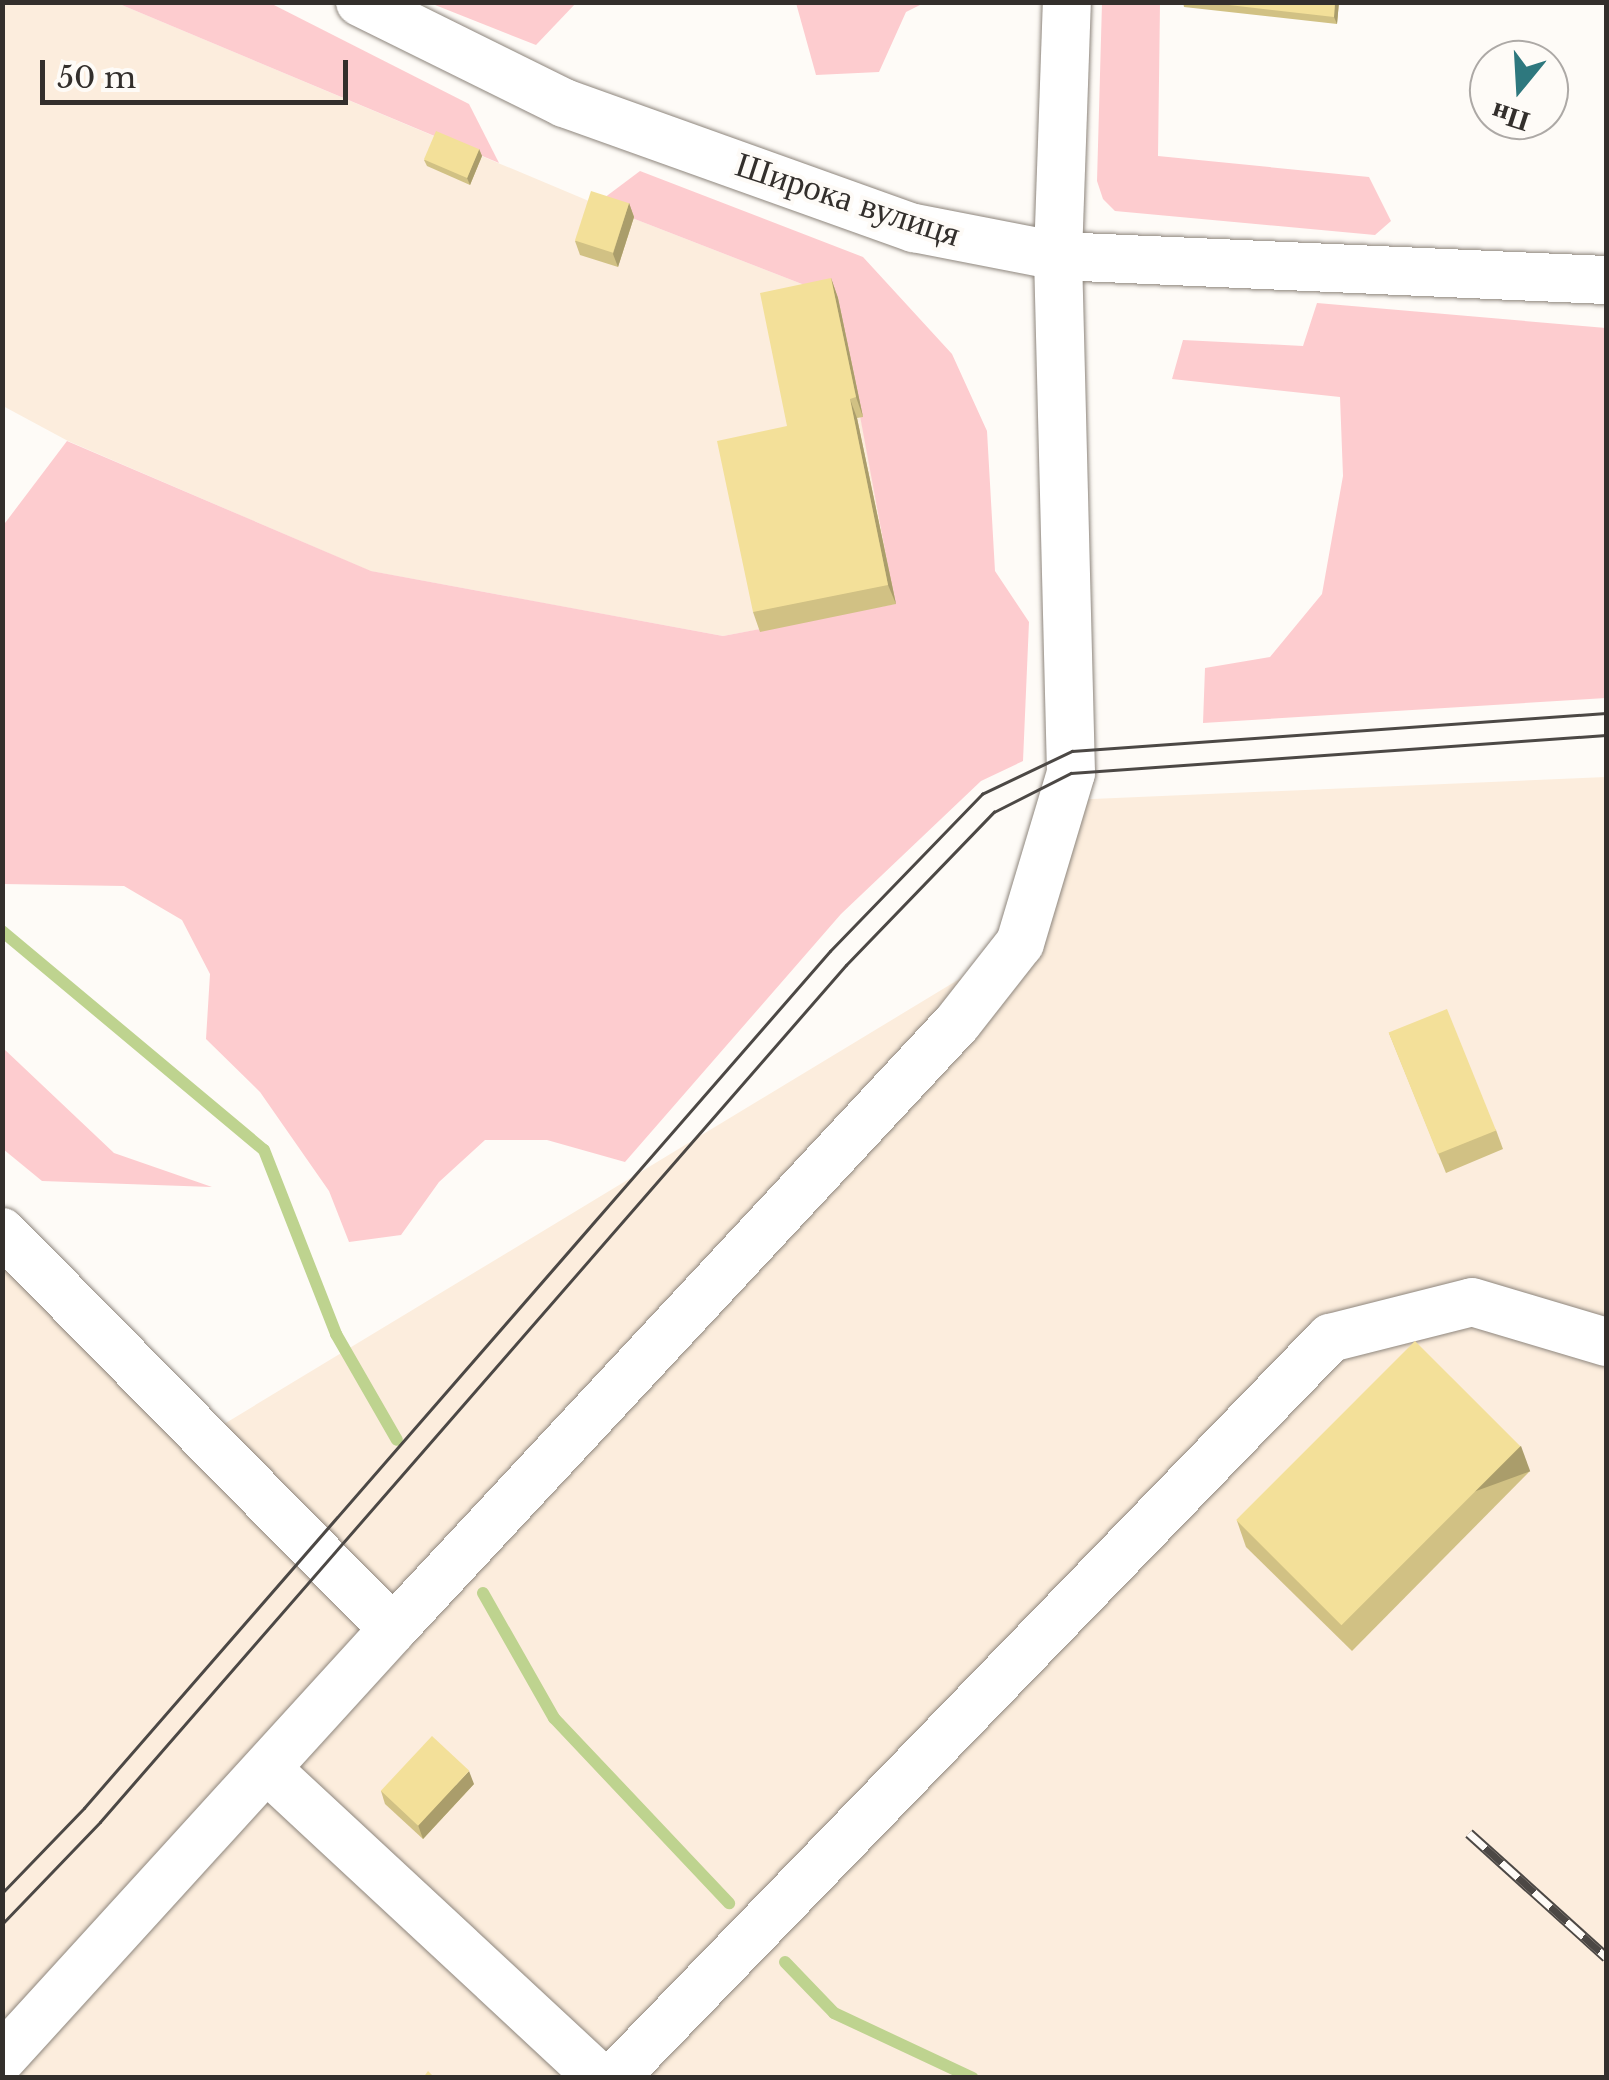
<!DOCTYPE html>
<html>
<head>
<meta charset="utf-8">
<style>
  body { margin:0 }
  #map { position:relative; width:1609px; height:2080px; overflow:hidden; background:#fefbf7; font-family:"Libre Baskerville",serif }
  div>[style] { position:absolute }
  .built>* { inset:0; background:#fceddd }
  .green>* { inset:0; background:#fdcccf }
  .stream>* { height:12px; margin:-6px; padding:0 6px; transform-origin:6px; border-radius:6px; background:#bed38f }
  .roads { filter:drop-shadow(0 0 2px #8e867d) drop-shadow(0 0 2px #8e867d) }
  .minor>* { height:48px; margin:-24px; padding:0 24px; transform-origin:24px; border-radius:24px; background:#fff }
  .tram>* { height:2.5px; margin:-1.25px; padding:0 1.25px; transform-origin:1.25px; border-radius:1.25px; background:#4c4845 }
  .rail>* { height:11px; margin-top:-5.5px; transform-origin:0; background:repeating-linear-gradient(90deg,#fefbf7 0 22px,#4c4845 0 44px); box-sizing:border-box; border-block:2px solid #4c4845 }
  .wall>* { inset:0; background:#d1c184 }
  .shaded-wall>* { inset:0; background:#aa9d6b; transform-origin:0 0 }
  .building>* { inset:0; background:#f3e099; transform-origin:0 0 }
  span { translate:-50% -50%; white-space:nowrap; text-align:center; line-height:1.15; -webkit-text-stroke:8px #fefbf7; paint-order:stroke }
  .street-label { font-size:35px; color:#332f2c }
  .frame { position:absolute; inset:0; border:5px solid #332f2c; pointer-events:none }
  .north { position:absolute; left:1469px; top:40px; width:100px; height:100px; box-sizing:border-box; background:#fefbf7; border:2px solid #ada9a6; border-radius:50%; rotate:198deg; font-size:28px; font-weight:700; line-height:40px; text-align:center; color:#332f2c }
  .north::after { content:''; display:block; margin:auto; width:35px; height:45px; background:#2e787e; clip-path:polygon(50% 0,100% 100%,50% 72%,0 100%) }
  .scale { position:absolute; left:40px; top:60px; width:308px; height:45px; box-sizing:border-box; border:5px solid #332f2c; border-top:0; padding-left:12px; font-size:30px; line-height:35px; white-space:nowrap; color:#332f2c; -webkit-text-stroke:8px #fefbf7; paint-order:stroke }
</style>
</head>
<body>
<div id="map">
  <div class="built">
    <i style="clip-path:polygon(2px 3px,117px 3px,596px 204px,838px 298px,896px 604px,723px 636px,370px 571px,68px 441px,3px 406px)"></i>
    <i style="clip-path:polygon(1606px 777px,1606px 2077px,3px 2077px,2px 1254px,186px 1447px,1019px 943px,1069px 800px)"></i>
  </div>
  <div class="green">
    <i style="clip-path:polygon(117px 3px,270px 3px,469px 104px,499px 163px)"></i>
    <i style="clip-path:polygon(430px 3px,576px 3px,536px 45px)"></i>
    <i style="clip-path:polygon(796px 3px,796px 2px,924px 3px,906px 12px,879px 72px,816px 75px)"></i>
    <i style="clip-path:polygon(1102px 3px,1160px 3px,1158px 156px,1369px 177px,1391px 221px,1375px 235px,1115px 211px,1103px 199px,1097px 181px)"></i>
    <i style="clip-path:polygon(640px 171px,863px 257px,952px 354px,987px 431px,995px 571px,1029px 622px,1023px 761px,981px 781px,841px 914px,625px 1162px,547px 1140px,485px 1140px,439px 1182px,401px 1235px,349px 1242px,329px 1191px,260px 1092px,206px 1039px,210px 974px,182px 920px,124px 886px,3px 884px,2px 527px,67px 441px,371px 571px,723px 636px,895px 604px,838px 298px,596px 204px)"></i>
    <i style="clip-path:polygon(1317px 303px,1606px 328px,1606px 698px,1203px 723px,1205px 668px,1270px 657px,1322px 594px,1343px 476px,1340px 397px,1172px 379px,1183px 340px,1303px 346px)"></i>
    <i style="clip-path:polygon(3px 1048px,114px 1153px,212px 1187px,42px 1181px,3px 1149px)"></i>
  </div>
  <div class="stream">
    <i style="left:2px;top:931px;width:341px;rotate:39.9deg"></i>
    <i style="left:264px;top:1150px;width:198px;rotate:68.6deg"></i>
    <i style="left:336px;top:1334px;width:122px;rotate:60.1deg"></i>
    <i style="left:483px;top:1593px;width:144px;rotate:60.4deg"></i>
    <i style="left:554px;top:1718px;width:255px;rotate:46.6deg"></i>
    <i style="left:785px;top:1962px;width:71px;rotate:46.1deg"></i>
    <i style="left:834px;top:2013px;width:153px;rotate:25.1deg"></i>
  </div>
  <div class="roads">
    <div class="minor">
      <i style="left:360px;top:2px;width:228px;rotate:26.3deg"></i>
      <i style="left:564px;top:103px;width:372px;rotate:19.7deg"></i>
      <i style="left:914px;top:228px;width:147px;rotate:11deg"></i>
      <i style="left:1058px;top:256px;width:549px;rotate:2.51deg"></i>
      <i style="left:2px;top:1232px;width:557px;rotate:45.44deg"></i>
      <i style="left:267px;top:1769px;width:454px;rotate:42.9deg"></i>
      <i style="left:2px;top:2058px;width:580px;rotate:-47.65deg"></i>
      <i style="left:393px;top:1629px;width:829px;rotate:-47.05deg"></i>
      <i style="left:958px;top:1022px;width:100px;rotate:-51.9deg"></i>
      <i style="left:1020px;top:943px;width:177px;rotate:-73.3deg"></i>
      <i style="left:1071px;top:773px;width:517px;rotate:-91.44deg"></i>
      <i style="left:1058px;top:256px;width:254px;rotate:-88deg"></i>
      <i style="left:614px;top:2078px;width:1030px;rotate:-45.94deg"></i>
      <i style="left:1330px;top:1338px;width:146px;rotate:-14.2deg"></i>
      <i style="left:1472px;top:1302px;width:140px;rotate:16.6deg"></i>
    </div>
  </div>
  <div class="tram">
    <i style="left:2px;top:1893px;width:118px;rotate:-46deg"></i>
    <i style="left:84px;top:1808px;width:1136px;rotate:-48.96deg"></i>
    <i style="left:830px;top:951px;width:219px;rotate:-45.9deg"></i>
    <i style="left:982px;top:794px;width:100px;rotate:-25.5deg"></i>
    <i style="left:1072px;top:751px;width:535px;rotate:-4.07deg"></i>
    <i style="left:2px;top:1924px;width:141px;rotate:-46.1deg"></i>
    <i style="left:100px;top:1822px;width:1136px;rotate:-48.96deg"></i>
    <i style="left:846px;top:965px;width:213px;rotate:-46deg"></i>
    <i style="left:994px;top:812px;width:86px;rotate:-26.9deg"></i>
    <i style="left:1071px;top:773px;width:536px;rotate:-4.06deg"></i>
  </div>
  <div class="rail">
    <i style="left:1469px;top:1833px;width:185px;rotate:42.1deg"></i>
  </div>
  <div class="wall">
    <i style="clip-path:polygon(1183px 2px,1339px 2px,1337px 24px,1184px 7px)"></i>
    <i style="clip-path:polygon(479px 149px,482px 156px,470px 185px,427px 166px,424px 160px)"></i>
    <i style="clip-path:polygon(629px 203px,634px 217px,618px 267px,580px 255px,575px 241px)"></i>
    <i style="clip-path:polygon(831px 278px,838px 298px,863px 417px,857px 418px,896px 604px,760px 632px,753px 612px)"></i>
    <i style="clip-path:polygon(1389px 1033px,1496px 1130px,1503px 1149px,1446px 1173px)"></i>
    <i style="clip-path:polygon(1530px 1471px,1352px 1651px,1246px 1547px,1237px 1521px)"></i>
    <i style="clip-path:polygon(474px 1784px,423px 1839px,385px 1804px,381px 1791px)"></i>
  </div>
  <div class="shaded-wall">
    <i style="clip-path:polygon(1335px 2px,1339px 2px,1337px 24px,1334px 17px)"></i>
    <i style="clip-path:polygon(479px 149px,482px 156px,470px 185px,467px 178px)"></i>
    <i style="clip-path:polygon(629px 203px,634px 217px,618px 267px,613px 254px)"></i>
    <i style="clip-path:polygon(831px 278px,838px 298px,863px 417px,856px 397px)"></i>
    <i style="clip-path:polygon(850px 399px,857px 418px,896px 604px,888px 585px)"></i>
    <i style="left:1521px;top:1446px;width:27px;height:253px;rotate:70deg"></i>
    <i style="clip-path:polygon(469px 1771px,474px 1784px,423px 1839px,418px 1825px)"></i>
  </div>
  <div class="building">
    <i style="clip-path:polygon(1203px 2px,1335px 2px,1334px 17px)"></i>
    <i style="left:436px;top:131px;width:47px;height:31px;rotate:23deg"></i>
    <i style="left:591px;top:191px;width:40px;height:52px;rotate:18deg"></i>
    <i style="clip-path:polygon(831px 278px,856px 397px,850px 399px,888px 585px,753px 612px,717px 441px,787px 426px,760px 293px)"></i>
    <i style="left:1447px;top:1009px;width:131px;height:63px;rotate:68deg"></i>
    <i style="left:1415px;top:1341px;width:149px;height:253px;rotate:45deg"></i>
    <i style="left:432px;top:1736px;width:51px;height:75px;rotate:43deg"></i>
    <i style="clip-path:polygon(428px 2071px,435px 2078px,423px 2078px)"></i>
  </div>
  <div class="street-label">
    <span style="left:848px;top:199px;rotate:18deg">Широка вулиця</span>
  </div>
  <div class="frame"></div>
  <div class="north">Пн</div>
  <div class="scale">50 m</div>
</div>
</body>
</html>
